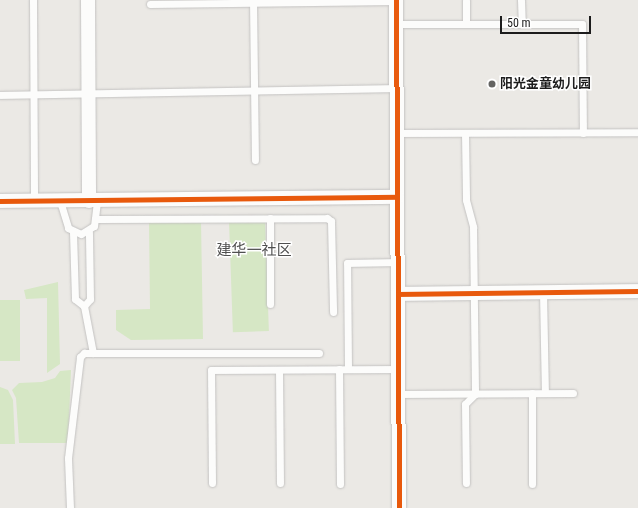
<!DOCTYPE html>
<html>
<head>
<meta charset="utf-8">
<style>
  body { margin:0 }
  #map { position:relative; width:638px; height:508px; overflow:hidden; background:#ebe9e5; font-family:"Roboto Condensed","Noto Sans SC",sans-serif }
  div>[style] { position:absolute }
  .grass>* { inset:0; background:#d6e7c5; transform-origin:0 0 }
  .roads { filter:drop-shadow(0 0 1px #c3c2c1) drop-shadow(0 0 1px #c3c2c1) }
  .lane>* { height:7px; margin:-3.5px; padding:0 3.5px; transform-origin:3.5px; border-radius:3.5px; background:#fcfcfb }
  .street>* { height:14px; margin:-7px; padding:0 7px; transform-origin:7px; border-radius:7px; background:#fcfcfb }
  .cycleway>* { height:5px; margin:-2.5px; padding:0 2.5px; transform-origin:2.5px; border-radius:2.5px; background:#e8590c }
  .dots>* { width:11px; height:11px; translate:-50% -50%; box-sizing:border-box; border:2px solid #fff; border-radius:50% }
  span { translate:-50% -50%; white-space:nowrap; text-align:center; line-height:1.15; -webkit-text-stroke:3px #fff; paint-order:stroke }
  .poi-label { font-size:13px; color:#1c1c1c; font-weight:700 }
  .left { translate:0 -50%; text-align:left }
  .quarter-label { font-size:15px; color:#4f4f4f }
  .scale { position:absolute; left:500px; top:16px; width:91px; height:18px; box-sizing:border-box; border:2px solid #1c1c1c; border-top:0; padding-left:5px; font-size:12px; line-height:14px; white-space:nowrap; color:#1c1c1c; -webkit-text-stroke:3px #fff; paint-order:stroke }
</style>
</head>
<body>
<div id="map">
  <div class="grass">
    <i style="left:265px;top:220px;width:111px;height:36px;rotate:88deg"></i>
    <i style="clip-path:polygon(149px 221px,201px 221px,203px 339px,131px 340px,116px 330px,116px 310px,150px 309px)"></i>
    <i style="clip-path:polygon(58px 282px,60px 364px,47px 373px,47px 298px,26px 299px,24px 290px)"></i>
    <i style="left:20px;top:300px;width:61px;height:22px;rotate:90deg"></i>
    <i style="clip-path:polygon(71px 370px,68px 443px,19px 443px,16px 398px,12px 390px,19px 383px,42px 382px,55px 378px,60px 371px)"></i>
    <i style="clip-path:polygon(0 387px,8px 390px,13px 400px,15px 444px,0 444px)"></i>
  </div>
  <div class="roads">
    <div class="lane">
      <i style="left:33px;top:0;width:201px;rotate:89.7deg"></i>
      <i style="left:253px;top:0;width:160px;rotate:89.3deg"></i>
      <i style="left:521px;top:0;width:24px;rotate:88deg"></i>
      <i style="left:150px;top:4px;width:246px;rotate:-0.7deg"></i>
      <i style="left:396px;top:24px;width:186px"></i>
      <i style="left:582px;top:24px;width:109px;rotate:89.5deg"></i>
      <i style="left:466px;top:24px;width:24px;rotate:-90deg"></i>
      <i style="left:0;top:95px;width:396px;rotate:-1deg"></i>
      <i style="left:397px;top:133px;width:241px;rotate:-0.2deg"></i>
      <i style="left:465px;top:133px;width:67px;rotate:89.1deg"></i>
      <i style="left:466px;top:200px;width:28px;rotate:75deg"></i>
      <i style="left:473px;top:227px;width:167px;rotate:89.3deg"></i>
      <i style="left:475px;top:394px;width:14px;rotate:135deg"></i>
      <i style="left:465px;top:404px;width:79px;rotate:89.3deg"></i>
      <i style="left:60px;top:201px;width:28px;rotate:73deg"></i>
      <i style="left:68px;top:228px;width:14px;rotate:25deg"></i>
      <i style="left:81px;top:234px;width:15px;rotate:-32deg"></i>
      <i style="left:94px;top:226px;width:25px;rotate:-83deg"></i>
      <i style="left:270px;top:218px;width:86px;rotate:90deg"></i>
      <i style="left:95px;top:219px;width:232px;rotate:-0.2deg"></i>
      <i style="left:327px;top:218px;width:5px;rotate:37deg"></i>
      <i style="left:331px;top:221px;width:91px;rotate:88.7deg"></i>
      <i style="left:73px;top:232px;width:67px;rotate:88.3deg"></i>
      <i style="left:75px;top:299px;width:11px;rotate:38deg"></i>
      <i style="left:84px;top:306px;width:9px;rotate:-49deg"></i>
      <i style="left:90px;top:299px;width:67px;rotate:-90.9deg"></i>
      <i style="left:543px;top:292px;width:101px;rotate:88.9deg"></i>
      <i style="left:84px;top:306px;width:48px;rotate:79.2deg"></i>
      <i style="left:339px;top:369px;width:115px;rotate:89.5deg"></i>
      <i style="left:348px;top:369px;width:106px;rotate:-90.5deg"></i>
      <i style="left:347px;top:263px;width:51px;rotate:-1.1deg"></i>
      <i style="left:279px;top:370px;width:113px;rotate:89.5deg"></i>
      <i style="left:532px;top:393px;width:91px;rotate:90deg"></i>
      <i style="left:399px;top:394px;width:174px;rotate:-0.3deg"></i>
      <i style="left:212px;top:483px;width:113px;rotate:-90.5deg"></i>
      <i style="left:211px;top:370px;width:188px;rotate:-0.3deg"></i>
      <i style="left:70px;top:508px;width:50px;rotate:-92.3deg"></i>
      <i style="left:68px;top:458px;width:102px;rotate:-83.2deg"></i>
      <i style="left:80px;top:357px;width:6px;rotate:-45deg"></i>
      <i style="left:84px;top:353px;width:235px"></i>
    </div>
    <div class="street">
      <i style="left:88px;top:0;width:201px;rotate:89.7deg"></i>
      <i style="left:396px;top:0;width:508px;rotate:89.66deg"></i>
      <i style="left:0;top:201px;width:397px;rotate:-0.6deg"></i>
      <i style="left:398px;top:294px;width:240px;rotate:-0.7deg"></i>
    </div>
  </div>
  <div class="cycleway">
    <i style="left:396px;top:0;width:508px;rotate:89.66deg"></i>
    <i style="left:0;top:201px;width:397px;rotate:-0.6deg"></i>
    <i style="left:398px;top:294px;width:240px;rotate:-0.7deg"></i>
  </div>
  <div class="dots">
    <i style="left:492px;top:84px;background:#646462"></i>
  </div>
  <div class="poi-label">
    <span class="left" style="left:500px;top:84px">阳光金童幼儿园</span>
  </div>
  <div class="quarter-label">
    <span style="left:254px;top:251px">建华一社区</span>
  </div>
  <div class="scale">50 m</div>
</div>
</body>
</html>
